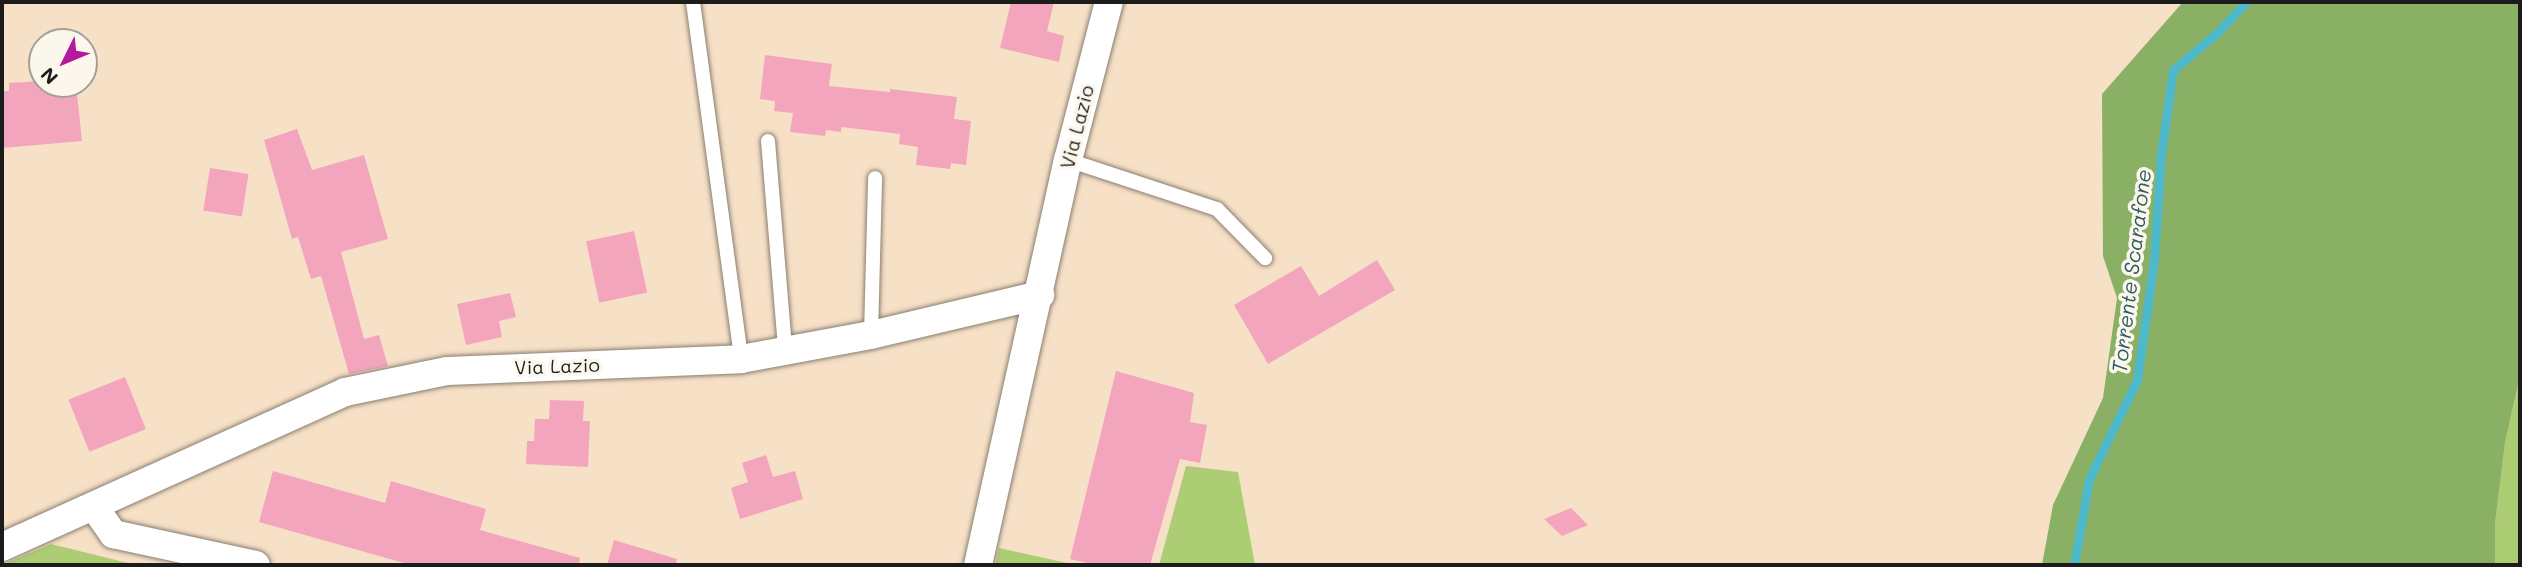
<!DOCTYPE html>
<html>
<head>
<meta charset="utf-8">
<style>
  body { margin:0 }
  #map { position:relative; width:2522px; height:567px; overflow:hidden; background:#f6e0c6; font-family:Mali,sans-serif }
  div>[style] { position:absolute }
  .green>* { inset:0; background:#adcd75 }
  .forest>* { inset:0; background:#8ab066 }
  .stream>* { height:9px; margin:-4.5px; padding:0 4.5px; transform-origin:4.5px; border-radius:4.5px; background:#4eb9ca }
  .building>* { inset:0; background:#f3a5be; transform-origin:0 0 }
  .roads { filter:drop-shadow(0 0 2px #897e71) drop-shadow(0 0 2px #897e71) }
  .service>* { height:14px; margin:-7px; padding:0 7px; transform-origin:7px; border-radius:7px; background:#fff }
  .minor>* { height:28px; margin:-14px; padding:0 14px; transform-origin:14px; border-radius:14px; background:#fff }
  span { translate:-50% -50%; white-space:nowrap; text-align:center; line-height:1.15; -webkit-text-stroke:7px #fbf7ec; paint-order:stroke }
  .street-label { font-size:19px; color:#1c1c1c }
  .water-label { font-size:21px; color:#305b62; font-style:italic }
  .frame { position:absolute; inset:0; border:4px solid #1c1c1c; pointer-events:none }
  .north { position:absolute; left:28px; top:28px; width:70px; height:70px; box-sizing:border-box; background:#fbf7ec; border:2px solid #a29f99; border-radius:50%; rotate:227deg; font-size:19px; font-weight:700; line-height:28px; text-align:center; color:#1c1c1c }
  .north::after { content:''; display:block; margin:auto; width:24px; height:32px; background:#b5179e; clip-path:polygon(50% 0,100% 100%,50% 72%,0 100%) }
</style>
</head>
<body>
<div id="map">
  <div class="green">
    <i style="clip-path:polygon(2520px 376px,2520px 565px,2495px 565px,2495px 524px,2505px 443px)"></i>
    <i style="clip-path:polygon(1186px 466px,1238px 472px,1255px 565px,1159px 565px)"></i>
    <i style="clip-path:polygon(51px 544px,136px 565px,2px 565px)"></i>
    <i style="clip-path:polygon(999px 548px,1076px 565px,995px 565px)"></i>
  </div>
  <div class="forest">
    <i style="clip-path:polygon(2183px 2px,2520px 2px,2520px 376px,2505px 443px,2495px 524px,2495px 565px,2042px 565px,2053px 505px,2103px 398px,2117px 298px,2103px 256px,2102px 94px)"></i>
  </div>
  <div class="stream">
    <i style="left:2074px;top:565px;width:87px;rotate:-80.1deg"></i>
    <i style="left:2089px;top:479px;width:110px;rotate:-64.1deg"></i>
    <i style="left:2137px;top:380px;width:121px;rotate:-81.9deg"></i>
    <i style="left:2154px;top:260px;width:106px;rotate:-86.2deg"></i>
    <i style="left:2161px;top:154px;width:85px;rotate:-81.9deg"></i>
    <i style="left:2173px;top:70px;width:57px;rotate:-40.1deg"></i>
    <i style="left:2217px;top:33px;width:42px;rotate:-46.9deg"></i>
  </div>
  <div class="building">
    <i style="clip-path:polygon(1011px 2px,1054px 2px,1047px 31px,1064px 36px,1059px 62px,1000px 48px)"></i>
    <i style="clip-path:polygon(765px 55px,832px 64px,829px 86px,890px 92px,890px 89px,957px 97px,954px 119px,971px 121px,966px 165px,951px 163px,950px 169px,916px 165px,918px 147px,899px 144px,900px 134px,841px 127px,841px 132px,826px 130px,825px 136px,790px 132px,793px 113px,774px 111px,775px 101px,760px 99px)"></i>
    <i style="clip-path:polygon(42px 81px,42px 84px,76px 84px,82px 141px,2px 148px,2px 91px,9px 91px,9px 83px)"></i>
    <i style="clip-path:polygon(297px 129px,312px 170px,364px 155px,388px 239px,341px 252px,364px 339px,379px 335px,388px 366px,349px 374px,321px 276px,311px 279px,298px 237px,292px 239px,264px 140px)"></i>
    <i style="left:210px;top:168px;width:39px;height:43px;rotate:9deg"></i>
    <i style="left:634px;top:231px;width:63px;height:49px;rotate:78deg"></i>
    <i style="clip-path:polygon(1377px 260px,1395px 290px,1268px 364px,1234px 305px,1301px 266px,1319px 296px)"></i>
    <i style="clip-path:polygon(510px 293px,516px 317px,499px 321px,502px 337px,466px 345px,457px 304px)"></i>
    <i style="clip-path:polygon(1116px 371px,1194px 393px,1190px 422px,1207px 425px,1200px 463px,1180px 459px,1150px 565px,1096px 565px,1070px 559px)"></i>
    <i style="left:125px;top:377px;width:56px;height:61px;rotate:68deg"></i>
    <i style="clip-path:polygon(550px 400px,584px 401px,583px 421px,590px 421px,588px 467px,526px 464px,527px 441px,534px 441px,535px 419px,549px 419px)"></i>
    <i style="clip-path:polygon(766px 455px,773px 477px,795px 471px,803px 499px,740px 519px,731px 488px,748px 482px,742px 463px)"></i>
    <i style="clip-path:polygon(273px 471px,385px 503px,391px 481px,486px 509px,480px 530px,580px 558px,579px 565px,411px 565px,259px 522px)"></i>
    <i style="clip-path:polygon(1571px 508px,1588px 525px,1562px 536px,1544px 519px)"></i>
    <i style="clip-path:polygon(614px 540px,677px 559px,676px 565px,607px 565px)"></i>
  </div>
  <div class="roads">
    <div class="service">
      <i style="left:693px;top:2px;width:360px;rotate:82.3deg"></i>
      <i style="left:768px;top:141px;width:210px;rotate:85.3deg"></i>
      <i style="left:1068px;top:160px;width:157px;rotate:18.2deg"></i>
      <i style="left:1217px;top:209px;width:69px;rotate:45.6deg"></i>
      <i style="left:871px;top:335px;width:157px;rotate:-88.5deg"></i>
    </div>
    <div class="minor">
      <i style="left:95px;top:508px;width:32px;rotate:55deg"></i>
      <i style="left:113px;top:534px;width:146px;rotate:12.2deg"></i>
      <i style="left:2px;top:547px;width:376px;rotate:-24.3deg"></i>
      <i style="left:345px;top:392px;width:104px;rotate:-11.6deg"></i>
      <i style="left:447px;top:371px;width:294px;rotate:-2.3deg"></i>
      <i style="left:741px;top:359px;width:132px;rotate:-10.5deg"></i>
      <i style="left:871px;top:335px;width:174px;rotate:-13.3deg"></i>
      <i style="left:978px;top:565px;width:415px;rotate:-77.5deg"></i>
      <i style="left:1068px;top:160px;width:163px;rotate:-75.5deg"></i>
    </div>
  </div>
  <div class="street-label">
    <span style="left:1077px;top:127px;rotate:-76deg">Via Lazio</span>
    <span style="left:557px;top:366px;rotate:-2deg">Via Lazio</span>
  </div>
  <div class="water-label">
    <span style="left:2131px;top:271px;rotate:-83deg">Torrente Scarafone</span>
  </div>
  <div class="frame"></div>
  <div class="north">N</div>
</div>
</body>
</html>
